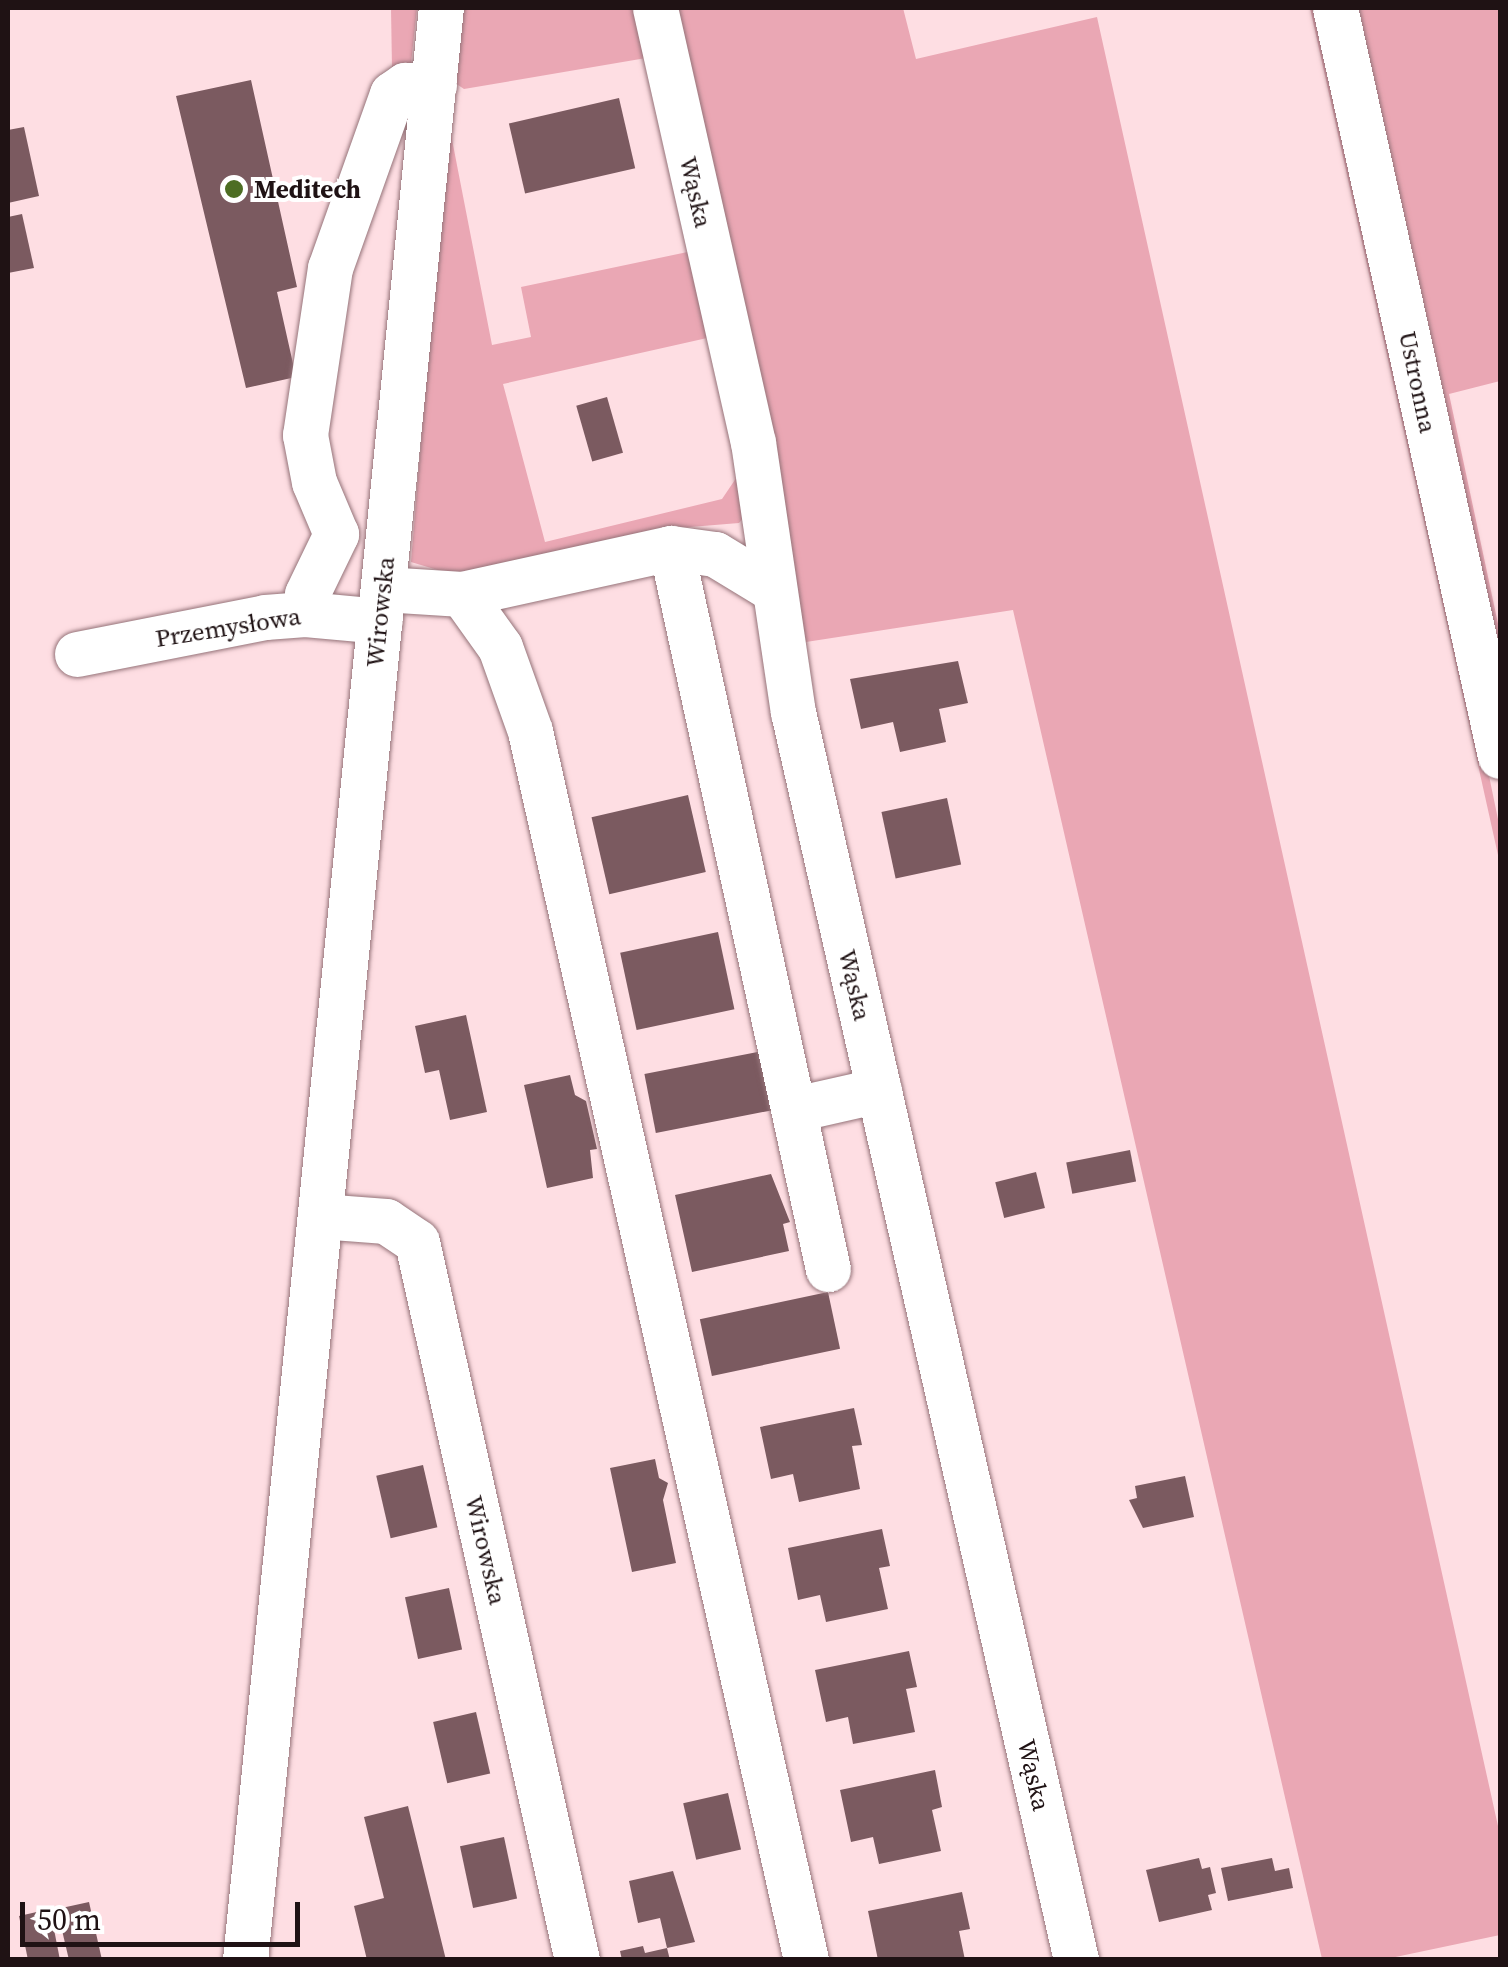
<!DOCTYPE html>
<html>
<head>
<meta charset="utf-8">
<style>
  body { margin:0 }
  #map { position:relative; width:1508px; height:1967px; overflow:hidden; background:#fedee3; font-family:"Source Serif 4",serif }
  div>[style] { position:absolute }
  .green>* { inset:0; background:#eaa7b4 }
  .building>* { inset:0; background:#7b5a60; transform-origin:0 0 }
  .roads { filter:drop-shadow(0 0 2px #957379) drop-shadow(0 0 2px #957379) }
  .minor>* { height:45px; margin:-22.5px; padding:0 22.5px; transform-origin:22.5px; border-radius:22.5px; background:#fff }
  .dots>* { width:28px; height:28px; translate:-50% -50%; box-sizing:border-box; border:5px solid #fff; border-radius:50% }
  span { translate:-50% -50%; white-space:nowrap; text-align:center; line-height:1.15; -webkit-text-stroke:8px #fff; paint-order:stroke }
  .poi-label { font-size:25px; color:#1f1214; font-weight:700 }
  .left { translate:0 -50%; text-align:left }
  .street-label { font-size:25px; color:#1f1214 }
  .frame { position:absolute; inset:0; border:10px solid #1f1214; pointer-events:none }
  .scale { position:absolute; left:20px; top:1902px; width:280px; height:45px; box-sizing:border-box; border:5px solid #1f1214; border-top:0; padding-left:12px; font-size:30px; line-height:35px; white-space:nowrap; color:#1f1214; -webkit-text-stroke:8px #fff; paint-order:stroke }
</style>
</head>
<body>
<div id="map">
  <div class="green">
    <i style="clip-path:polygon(391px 8px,417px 8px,411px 64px,392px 68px)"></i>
    <i style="clip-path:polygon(456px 8px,641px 8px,652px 57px,464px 89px,455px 83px)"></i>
    <i style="clip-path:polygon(668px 8px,903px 8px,916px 59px,1097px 17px,1500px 1835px,1500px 1935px,1386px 1959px,1322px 1959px,1013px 610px,806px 642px)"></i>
    <i style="clip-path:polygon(1310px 8px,1321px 8px,1444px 558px,1500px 829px,1500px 864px)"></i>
    <i style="clip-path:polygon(1348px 8px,1500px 8px,1500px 381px,1449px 394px,1500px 633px,1500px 698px)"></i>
    <i style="clip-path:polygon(448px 119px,492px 345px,531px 337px,521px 287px,697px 250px,716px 336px,503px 384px,545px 542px,722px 499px,747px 462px,746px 515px,739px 523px,678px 528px,451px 574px,411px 562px)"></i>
  </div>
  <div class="building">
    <i style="clip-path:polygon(251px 80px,297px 287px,277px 292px,296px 377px,246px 388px,176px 96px)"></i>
    <i style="left:619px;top:98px;width:72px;height:113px;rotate:77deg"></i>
    <i style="clip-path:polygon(24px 127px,39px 196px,8px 203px,8px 130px)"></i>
    <i style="clip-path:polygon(22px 214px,34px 268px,8px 273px,8px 217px)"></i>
    <i style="left:607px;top:397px;width:58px;height:32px;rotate:74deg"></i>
    <i style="clip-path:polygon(958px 661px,968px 703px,939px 709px,946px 742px,900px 752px,893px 722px,861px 729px,850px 679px)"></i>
    <i style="left:688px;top:795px;width:79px;height:99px;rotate:77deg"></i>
    <i style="left:947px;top:798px;width:68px;height:67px;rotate:78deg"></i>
    <i style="left:718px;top:932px;width:79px;height:100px;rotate:78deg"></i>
    <i style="clip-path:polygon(466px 1015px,487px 1112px,450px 1120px,439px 1070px,425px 1073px,415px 1026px)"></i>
    <i style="left:773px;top:1049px;width:60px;height:131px;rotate:79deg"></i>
    <i style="clip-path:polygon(570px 1075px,575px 1095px,586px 1101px,597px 1149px,590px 1150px,593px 1178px,547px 1188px,524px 1085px)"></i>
    <i style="left:1130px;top:1150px;width:32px;height:65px;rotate:79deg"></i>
    <i style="left:1036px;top:1172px;width:37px;height:42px;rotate:76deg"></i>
    <i style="clip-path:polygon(771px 1174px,790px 1222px,783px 1224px,789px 1251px,692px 1272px,675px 1195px)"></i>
    <i style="left:828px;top:1292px;width:58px;height:131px;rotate:78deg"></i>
    <i style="clip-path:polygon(854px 1408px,862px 1445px,852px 1446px,860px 1489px,799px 1502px,793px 1474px,771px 1479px,760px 1427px)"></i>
    <i style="clip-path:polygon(655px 1459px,659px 1478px,668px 1483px,663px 1500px,676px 1563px,632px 1572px,610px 1468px)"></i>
    <i style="left:423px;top:1465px;width:64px;height:48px;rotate:77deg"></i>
    <i style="clip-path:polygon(1185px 1476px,1194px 1517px,1143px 1528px,1129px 1500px,1137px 1498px,1135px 1486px)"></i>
    <i style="clip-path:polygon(882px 1529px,890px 1566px,879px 1568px,888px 1609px,826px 1622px,820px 1595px,798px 1600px,788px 1548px)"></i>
    <i style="left:449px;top:1588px;width:63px;height:45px;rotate:78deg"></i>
    <i style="clip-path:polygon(909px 1651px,917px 1687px,906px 1689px,915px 1732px,853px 1744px,848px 1717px,826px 1722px,815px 1670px)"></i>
    <i style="left:476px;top:1712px;width:63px;height:44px;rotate:77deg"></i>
    <i style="clip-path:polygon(935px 1770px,942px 1807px,932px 1810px,941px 1851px,879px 1864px,873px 1837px,851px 1842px,840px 1790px)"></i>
    <i style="left:728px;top:1793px;width:58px;height:46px;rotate:77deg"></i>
    <i style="clip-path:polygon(408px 1806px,446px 1960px,367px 1960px,354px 1906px,384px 1898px,364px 1817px)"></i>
    <i style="left:504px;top:1837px;width:63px;height:45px;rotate:78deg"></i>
    <i style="clip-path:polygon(1199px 1858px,1202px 1869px,1210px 1867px,1216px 1893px,1208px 1895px,1212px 1910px,1159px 1922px,1146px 1870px)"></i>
    <i style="clip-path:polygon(1272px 1858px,1275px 1871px,1289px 1868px,1293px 1888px,1228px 1901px,1221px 1868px)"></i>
    <i style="clip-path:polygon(673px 1871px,695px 1942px,667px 1948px,660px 1918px,638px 1923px,629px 1881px)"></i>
    <i style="clip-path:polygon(962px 1892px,970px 1929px,959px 1931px,965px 1960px,878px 1960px,868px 1911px)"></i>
    <i style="clip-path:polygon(89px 1902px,102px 1960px,69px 1960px,57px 1909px)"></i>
    <i style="clip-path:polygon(50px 1909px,60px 1960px,28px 1960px,19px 1916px)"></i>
    <i style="clip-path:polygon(643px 1946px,645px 1953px,667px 1948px,670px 1960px,622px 1960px,620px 1951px)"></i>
  </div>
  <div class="roads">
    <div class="minor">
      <i style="left:655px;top:8px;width:445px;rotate:77.3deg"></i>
      <i style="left:753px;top:442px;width:273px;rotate:81.6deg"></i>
      <i style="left:793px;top:712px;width:1280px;rotate:77.22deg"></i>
      <i style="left:1335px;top:8px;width:766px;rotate:77.56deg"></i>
      <i style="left:671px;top:548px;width:738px;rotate:77.72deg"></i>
      <i style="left:383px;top:589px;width:79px;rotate:3.6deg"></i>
      <i style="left:462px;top:594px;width:214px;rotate:-12.4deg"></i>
      <i style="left:671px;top:548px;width:44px;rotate:7.8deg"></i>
      <i style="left:715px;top:554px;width:66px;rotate:31.3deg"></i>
      <i style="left:462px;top:594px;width:65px;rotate:54.4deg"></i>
      <i style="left:500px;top:647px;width:89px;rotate:70.3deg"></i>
      <i style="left:530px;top:731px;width:1260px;rotate:77.34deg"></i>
      <i style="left:305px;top:614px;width:20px;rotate:-84deg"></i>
      <i style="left:307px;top:594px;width:67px;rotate:-64.2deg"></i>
      <i style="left:336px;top:534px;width:56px;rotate:-112.9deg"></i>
      <i style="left:314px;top:482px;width:48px;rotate:-100.8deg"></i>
      <i style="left:305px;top:435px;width:169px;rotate:-81.5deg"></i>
      <i style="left:330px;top:268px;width:185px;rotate:-70.4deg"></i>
      <i style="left:392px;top:94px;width:16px;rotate:-35deg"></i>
      <i style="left:405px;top:85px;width:29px"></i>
      <i style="left:77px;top:654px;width:192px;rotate:-11.1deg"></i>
      <i style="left:265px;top:617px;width:40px;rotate:-4.3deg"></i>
      <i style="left:305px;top:614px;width:75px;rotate:5.3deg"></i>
      <i style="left:795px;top:1109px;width:86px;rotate:-12.7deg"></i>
      <i style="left:320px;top:1216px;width:66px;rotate:4.3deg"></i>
      <i style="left:386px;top:1221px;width:37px;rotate:34deg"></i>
      <i style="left:417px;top:1242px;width:736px;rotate:77.44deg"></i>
      <i style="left:245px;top:1960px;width:1962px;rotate:-84.27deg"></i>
    </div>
  </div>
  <div class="dots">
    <i style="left:234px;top:189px;background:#4d6d23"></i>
  </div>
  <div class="poi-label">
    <span class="left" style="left:254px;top:189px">Meditech</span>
  </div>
  <div class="street-label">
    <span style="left:696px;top:192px;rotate:77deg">Wąska</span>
    <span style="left:1418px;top:382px;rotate:78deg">Ustronna</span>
    <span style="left:380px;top:612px;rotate:-84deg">Wirowska</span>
    <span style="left:228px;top:627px;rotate:-9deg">Przemysłowa</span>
    <span style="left:855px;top:985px;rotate:77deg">Wąska</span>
    <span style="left:486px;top:1550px;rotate:77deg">Wirowska</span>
    <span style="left:1034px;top:1775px;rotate:77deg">Wąska</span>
  </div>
  <div class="frame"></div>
  <div class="scale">50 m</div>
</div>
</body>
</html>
